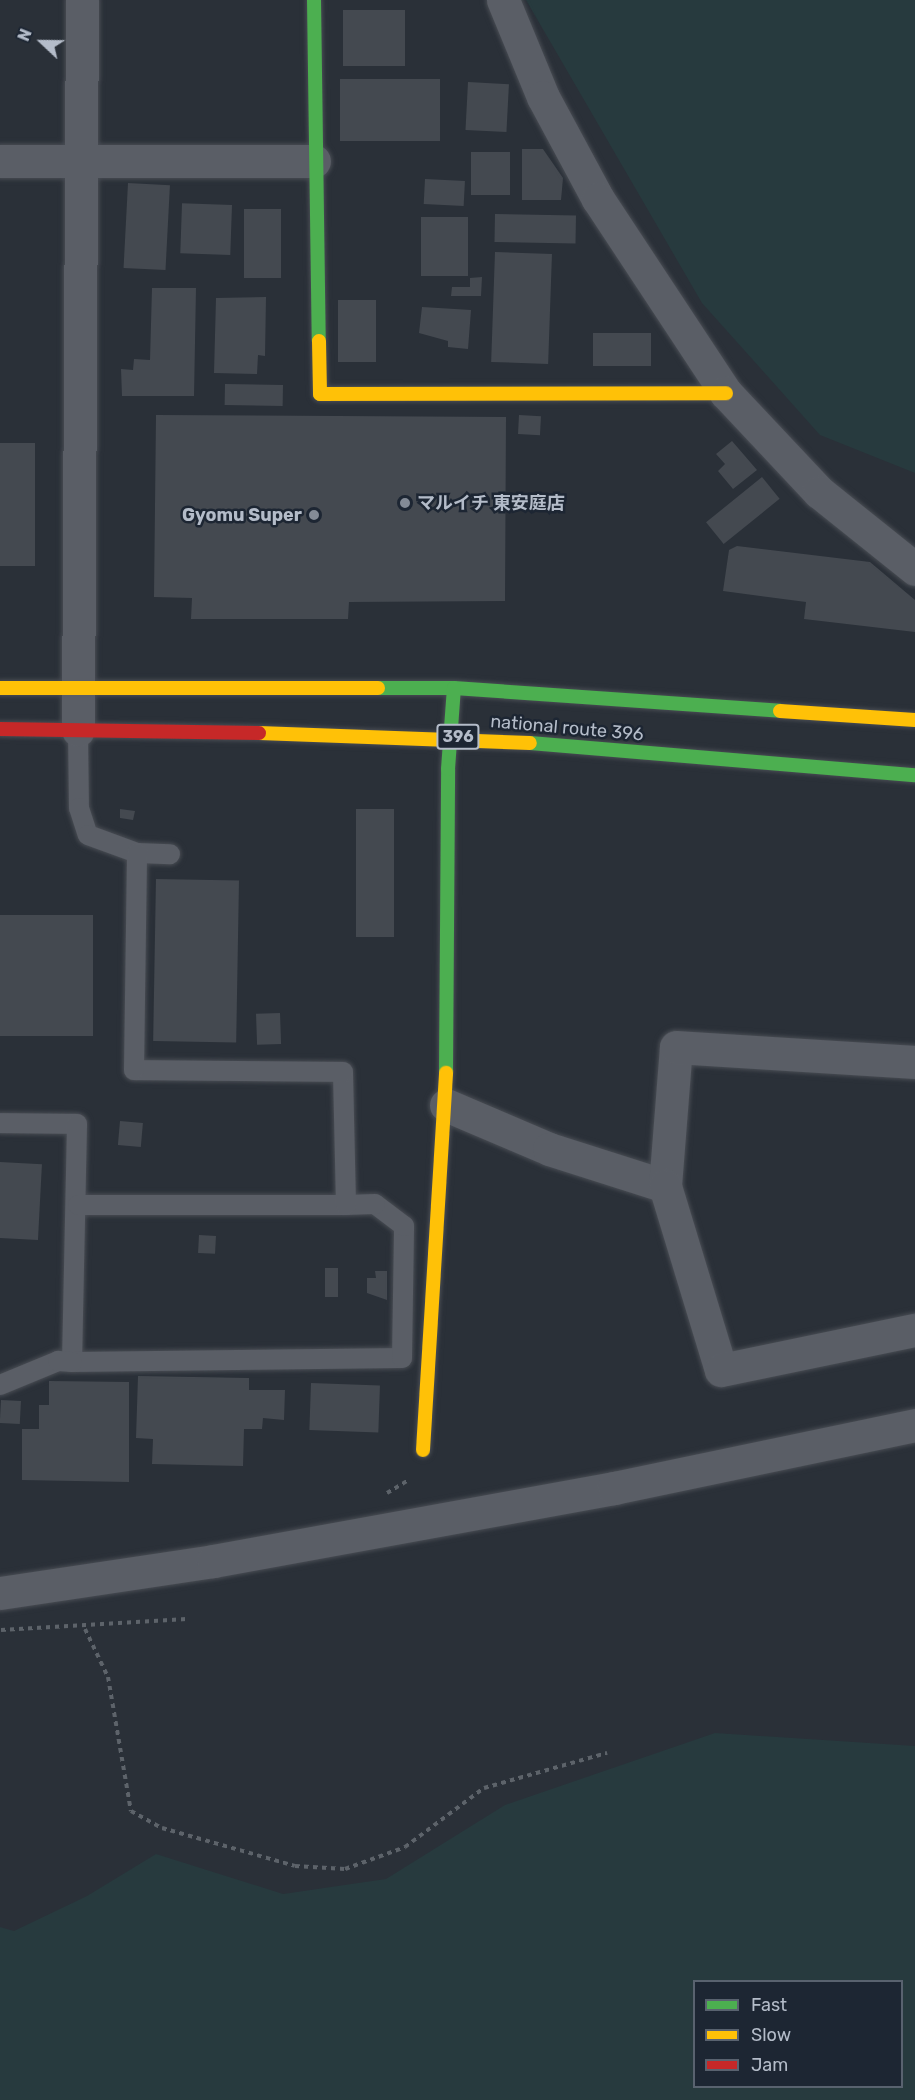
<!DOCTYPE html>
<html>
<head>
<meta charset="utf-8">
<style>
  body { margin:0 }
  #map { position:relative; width:915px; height:2100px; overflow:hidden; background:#2a3038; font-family:Rubik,"Noto Sans JP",sans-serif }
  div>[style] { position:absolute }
  .green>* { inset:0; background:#273a3e }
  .building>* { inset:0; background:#444950; transform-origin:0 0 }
  .path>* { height:4px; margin-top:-2px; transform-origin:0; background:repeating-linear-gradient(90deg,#5d636a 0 4.5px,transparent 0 9px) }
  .roads { filter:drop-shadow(0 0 2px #484c53) drop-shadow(0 0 2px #484c53) }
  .lane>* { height:20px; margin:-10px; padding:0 10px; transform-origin:10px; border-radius:10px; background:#5a5e66 }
  .street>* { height:33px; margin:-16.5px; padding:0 16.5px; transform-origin:16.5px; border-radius:16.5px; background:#5a5e66 }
  .fast>* { height:14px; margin:-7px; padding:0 7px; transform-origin:7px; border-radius:7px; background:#4caf50 }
  .slow>* { height:14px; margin:-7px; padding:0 7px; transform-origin:7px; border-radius:7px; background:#ffc107 }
  .jam>* { height:14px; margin:-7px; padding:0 7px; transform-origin:7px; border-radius:7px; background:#c62828 }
  .dots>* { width:16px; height:16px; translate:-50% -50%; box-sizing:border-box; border:3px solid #1d2633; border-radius:50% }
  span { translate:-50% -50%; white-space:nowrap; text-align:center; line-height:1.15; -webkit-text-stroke:5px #1d2633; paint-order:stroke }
  .shield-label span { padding:2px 4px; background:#1d2633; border:2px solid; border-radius:4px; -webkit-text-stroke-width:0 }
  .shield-label { font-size:16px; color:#b4bcc9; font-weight:700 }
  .poi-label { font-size:18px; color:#b4bcc9; font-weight:700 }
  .left { translate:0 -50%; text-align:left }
  .right { translate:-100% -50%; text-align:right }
  .street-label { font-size:18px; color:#b4bcc9 }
  .legend { position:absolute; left:693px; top:1980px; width:210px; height:108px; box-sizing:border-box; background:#1d2633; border:2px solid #59626f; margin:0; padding:8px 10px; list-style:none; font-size:18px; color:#b4bcc9 }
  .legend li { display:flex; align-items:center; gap:12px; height:30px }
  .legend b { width:30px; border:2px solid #59626f }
  .north { position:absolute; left:12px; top:12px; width:60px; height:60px; -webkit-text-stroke:4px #1d2633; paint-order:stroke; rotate:292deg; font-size:16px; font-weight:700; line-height:24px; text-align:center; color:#b4bcc9 }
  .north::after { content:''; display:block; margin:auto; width:21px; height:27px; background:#b4bcc9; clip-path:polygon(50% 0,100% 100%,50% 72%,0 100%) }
</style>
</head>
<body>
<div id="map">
  <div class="green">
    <i style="clip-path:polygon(526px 0,915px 0,915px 473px,820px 435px,702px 303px)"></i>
    <i style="clip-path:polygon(evenodd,715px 1733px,915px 1746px,915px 2100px,0 2100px,0 1927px,14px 1931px,87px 1896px,156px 1854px,283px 1894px,386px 1879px,505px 1805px,715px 1733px,694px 1982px,902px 1982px,902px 2086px,694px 2086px,694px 1982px)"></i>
  </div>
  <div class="building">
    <i style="left:343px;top:10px;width:62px;height:56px"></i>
    <i style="left:340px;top:79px;width:100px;height:62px"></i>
    <i style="left:468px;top:82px;width:41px;height:48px;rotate:3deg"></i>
    <i style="clip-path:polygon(522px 149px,543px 149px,563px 178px,561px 200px,522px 200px)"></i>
    <i style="left:471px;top:152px;width:39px;height:43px"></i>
    <i style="left:425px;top:179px;width:40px;height:25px;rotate:3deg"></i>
    <i style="left:128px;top:183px;width:42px;height:85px;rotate:3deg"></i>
    <i style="left:232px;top:205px;width:50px;height:50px;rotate:92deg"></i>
    <i style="left:244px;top:209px;width:37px;height:69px"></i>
    <i style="left:495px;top:214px;width:81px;height:28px;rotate:1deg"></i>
    <i style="left:421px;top:217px;width:47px;height:59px"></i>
    <i style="left:495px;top:252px;width:57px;height:110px;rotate:2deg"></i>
    <i style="clip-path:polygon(482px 277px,481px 296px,451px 296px,452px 287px,470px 287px,470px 278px)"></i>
    <i style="clip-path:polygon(152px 288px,196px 288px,194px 396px,122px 396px,121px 369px,133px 370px,134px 359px,150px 360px)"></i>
    <i style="clip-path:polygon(266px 297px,265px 356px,258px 355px,257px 374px,214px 373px,216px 298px)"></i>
    <i style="left:338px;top:300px;width:38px;height:62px"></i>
    <i style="clip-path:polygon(422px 307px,471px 310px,468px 349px,448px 347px,448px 341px,419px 333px)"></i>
    <i style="left:593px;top:333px;width:58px;height:33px"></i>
    <i style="left:225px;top:384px;width:58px;height:21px;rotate:1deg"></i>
    <i style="clip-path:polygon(156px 415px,506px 417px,505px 601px,349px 602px,348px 619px,191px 619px,192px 598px,154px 597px)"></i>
    <i style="left:519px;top:415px;width:22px;height:19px;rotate:3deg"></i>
    <i style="clip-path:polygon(732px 441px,757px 470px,733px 489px,718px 471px,725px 464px,716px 454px)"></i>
    <i style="left:0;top:443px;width:35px;height:123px"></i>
    <i style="left:762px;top:477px;width:28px;height:72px;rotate:51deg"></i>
    <i style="clip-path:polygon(737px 546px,870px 562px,915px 600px,915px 632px,804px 619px,806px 602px,723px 591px,729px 550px)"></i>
    <i style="clip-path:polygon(120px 809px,135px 811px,133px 820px,120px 818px)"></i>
    <i style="left:356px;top:809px;width:38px;height:128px"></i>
    <i style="left:156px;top:879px;width:83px;height:162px;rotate:1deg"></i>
    <i style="left:0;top:915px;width:93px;height:121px"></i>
    <i style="left:280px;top:1013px;width:31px;height:24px;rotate:88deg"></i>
    <i style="left:120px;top:1121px;width:23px;height:24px;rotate:5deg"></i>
    <i style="left:0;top:1162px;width:42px;height:76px;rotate:3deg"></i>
    <i style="left:199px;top:1235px;width:17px;height:18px;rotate:3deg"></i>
    <i style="left:325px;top:1268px;width:13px;height:29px"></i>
    <i style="clip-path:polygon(375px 1271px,387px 1271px,387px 1300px,367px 1293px,367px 1278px,376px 1278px)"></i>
    <i style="clip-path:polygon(138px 1376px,249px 1378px,249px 1390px,285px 1390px,284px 1420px,263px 1418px,262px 1429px,244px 1429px,243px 1466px,152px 1464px,153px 1439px,136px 1438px)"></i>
    <i style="clip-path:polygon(49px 1381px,129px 1382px,129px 1482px,22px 1480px,22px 1429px,39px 1429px,39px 1405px,49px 1405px)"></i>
    <i style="left:311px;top:1383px;width:69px;height:47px;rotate:2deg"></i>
    <i style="left:1px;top:1400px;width:20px;height:23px;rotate:3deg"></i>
  </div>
  <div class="path">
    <i style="left:387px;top:1493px;width:26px;rotate:-31deg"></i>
    <i style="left:85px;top:1629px;width:53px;rotate:64.4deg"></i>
    <i style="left:108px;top:1677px;width:136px;rotate:80.3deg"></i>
    <i style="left:131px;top:1811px;width:35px;rotate:29deg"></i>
    <i style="left:162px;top:1828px;width:138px;rotate:15.9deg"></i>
    <i style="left:295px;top:1866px;width:50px;rotate:3.4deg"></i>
    <i style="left:345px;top:1869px;width:64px;rotate:-20.1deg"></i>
    <i style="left:405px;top:1847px;width:99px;rotate:-36.8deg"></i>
    <i style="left:484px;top:1788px;width:128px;rotate:-15.9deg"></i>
    <i style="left:1px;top:1630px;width:186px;rotate:-3.4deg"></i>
  </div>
  <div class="roads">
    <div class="lane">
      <i style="left:78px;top:730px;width:78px;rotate:89.3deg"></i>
      <i style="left:79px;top:808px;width:28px;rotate:72deg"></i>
      <i style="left:88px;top:835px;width:52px;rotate:20.2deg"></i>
      <i style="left:137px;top:853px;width:33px;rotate:2deg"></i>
      <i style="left:0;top:1123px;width:77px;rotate:0.7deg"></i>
      <i style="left:77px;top:1124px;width:238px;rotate:91.2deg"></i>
      <i style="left:72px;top:1362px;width:330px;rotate:-0.7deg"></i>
      <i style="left:402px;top:1358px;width:132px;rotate:-89.1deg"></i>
      <i style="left:404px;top:1226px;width:36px;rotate:-143deg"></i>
      <i style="left:375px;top:1204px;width:29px;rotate:178deg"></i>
      <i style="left:78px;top:1205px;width:268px"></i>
      <i style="left:346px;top:1205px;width:133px;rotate:-91.3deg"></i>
      <i style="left:343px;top:1072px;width:209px;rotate:-179.5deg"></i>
      <i style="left:134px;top:1070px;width:217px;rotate:-89.2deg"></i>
      <i style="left:0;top:1385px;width:63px;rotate:-22.5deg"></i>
      <i style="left:58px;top:1361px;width:14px;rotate:4deg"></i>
    </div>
    <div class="street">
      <i style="left:503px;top:0;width:105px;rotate:67.6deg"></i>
      <i style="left:543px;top:97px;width:116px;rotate:61.7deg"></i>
      <i style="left:598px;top:199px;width:232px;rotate:56.6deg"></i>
      <i style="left:726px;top:393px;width:136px;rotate:46.8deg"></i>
      <i style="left:819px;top:492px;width:123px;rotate:38.7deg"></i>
      <i style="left:0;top:161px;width:314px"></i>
      <i style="left:78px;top:730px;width:730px;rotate:-89.69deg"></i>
      <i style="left:446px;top:1105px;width:112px;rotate:23.1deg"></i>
      <i style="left:549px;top:1149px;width:122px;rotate:17.7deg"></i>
      <i style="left:665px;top:1186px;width:139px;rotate:-85.5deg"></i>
      <i style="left:676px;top:1047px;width:239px;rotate:3.6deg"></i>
      <i style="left:665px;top:1186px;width:192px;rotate:73.1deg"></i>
      <i style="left:721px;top:1370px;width:198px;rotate:-11.7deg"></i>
      <i style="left:0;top:1593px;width:215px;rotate:-8.5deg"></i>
      <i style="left:213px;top:1561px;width:408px;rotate:-10.3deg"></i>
      <i style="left:614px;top:1488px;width:308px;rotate:-11.8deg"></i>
    </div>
    <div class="fast">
      <i style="left:314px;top:0;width:341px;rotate:89.2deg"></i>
      <i style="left:378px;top:688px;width:76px"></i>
      <i style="left:454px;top:688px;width:327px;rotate:4deg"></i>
      <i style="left:530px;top:743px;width:386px;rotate:4.8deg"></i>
      <i style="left:446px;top:1073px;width:304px;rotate:-89.6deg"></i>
      <i style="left:448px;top:769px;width:81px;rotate:-85.8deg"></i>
    </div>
    <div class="slow">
      <i style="left:319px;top:341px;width:53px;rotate:88.9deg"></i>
      <i style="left:320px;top:394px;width:406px;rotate:-0.1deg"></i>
      <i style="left:0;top:688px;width:378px"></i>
      <i style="left:780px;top:711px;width:135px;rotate:3.8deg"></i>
      <i style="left:259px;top:733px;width:271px;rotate:2.1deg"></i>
      <i style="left:423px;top:1450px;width:378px;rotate:-86.5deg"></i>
    </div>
    <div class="jam">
      <i style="left:0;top:729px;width:259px;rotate:0.9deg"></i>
    </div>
  </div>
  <div class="dots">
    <i style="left:405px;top:503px;background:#848b96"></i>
    <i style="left:314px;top:515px;background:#848b96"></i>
  </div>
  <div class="shield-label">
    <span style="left:458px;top:737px">396</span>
  </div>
  <div class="poi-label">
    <span class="left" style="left:417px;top:503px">マルイチ 東安庭店</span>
    <span class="right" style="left:302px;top:515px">Gyomu Super</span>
  </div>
  <div class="street-label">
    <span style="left:567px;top:728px;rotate:5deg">national route 396</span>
  </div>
  <ul class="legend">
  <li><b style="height:8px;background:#4caf50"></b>Fast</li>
  <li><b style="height:8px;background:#ffc107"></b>Slow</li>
  <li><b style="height:8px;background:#c62828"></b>Jam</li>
  </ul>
  <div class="north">N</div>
</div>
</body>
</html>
